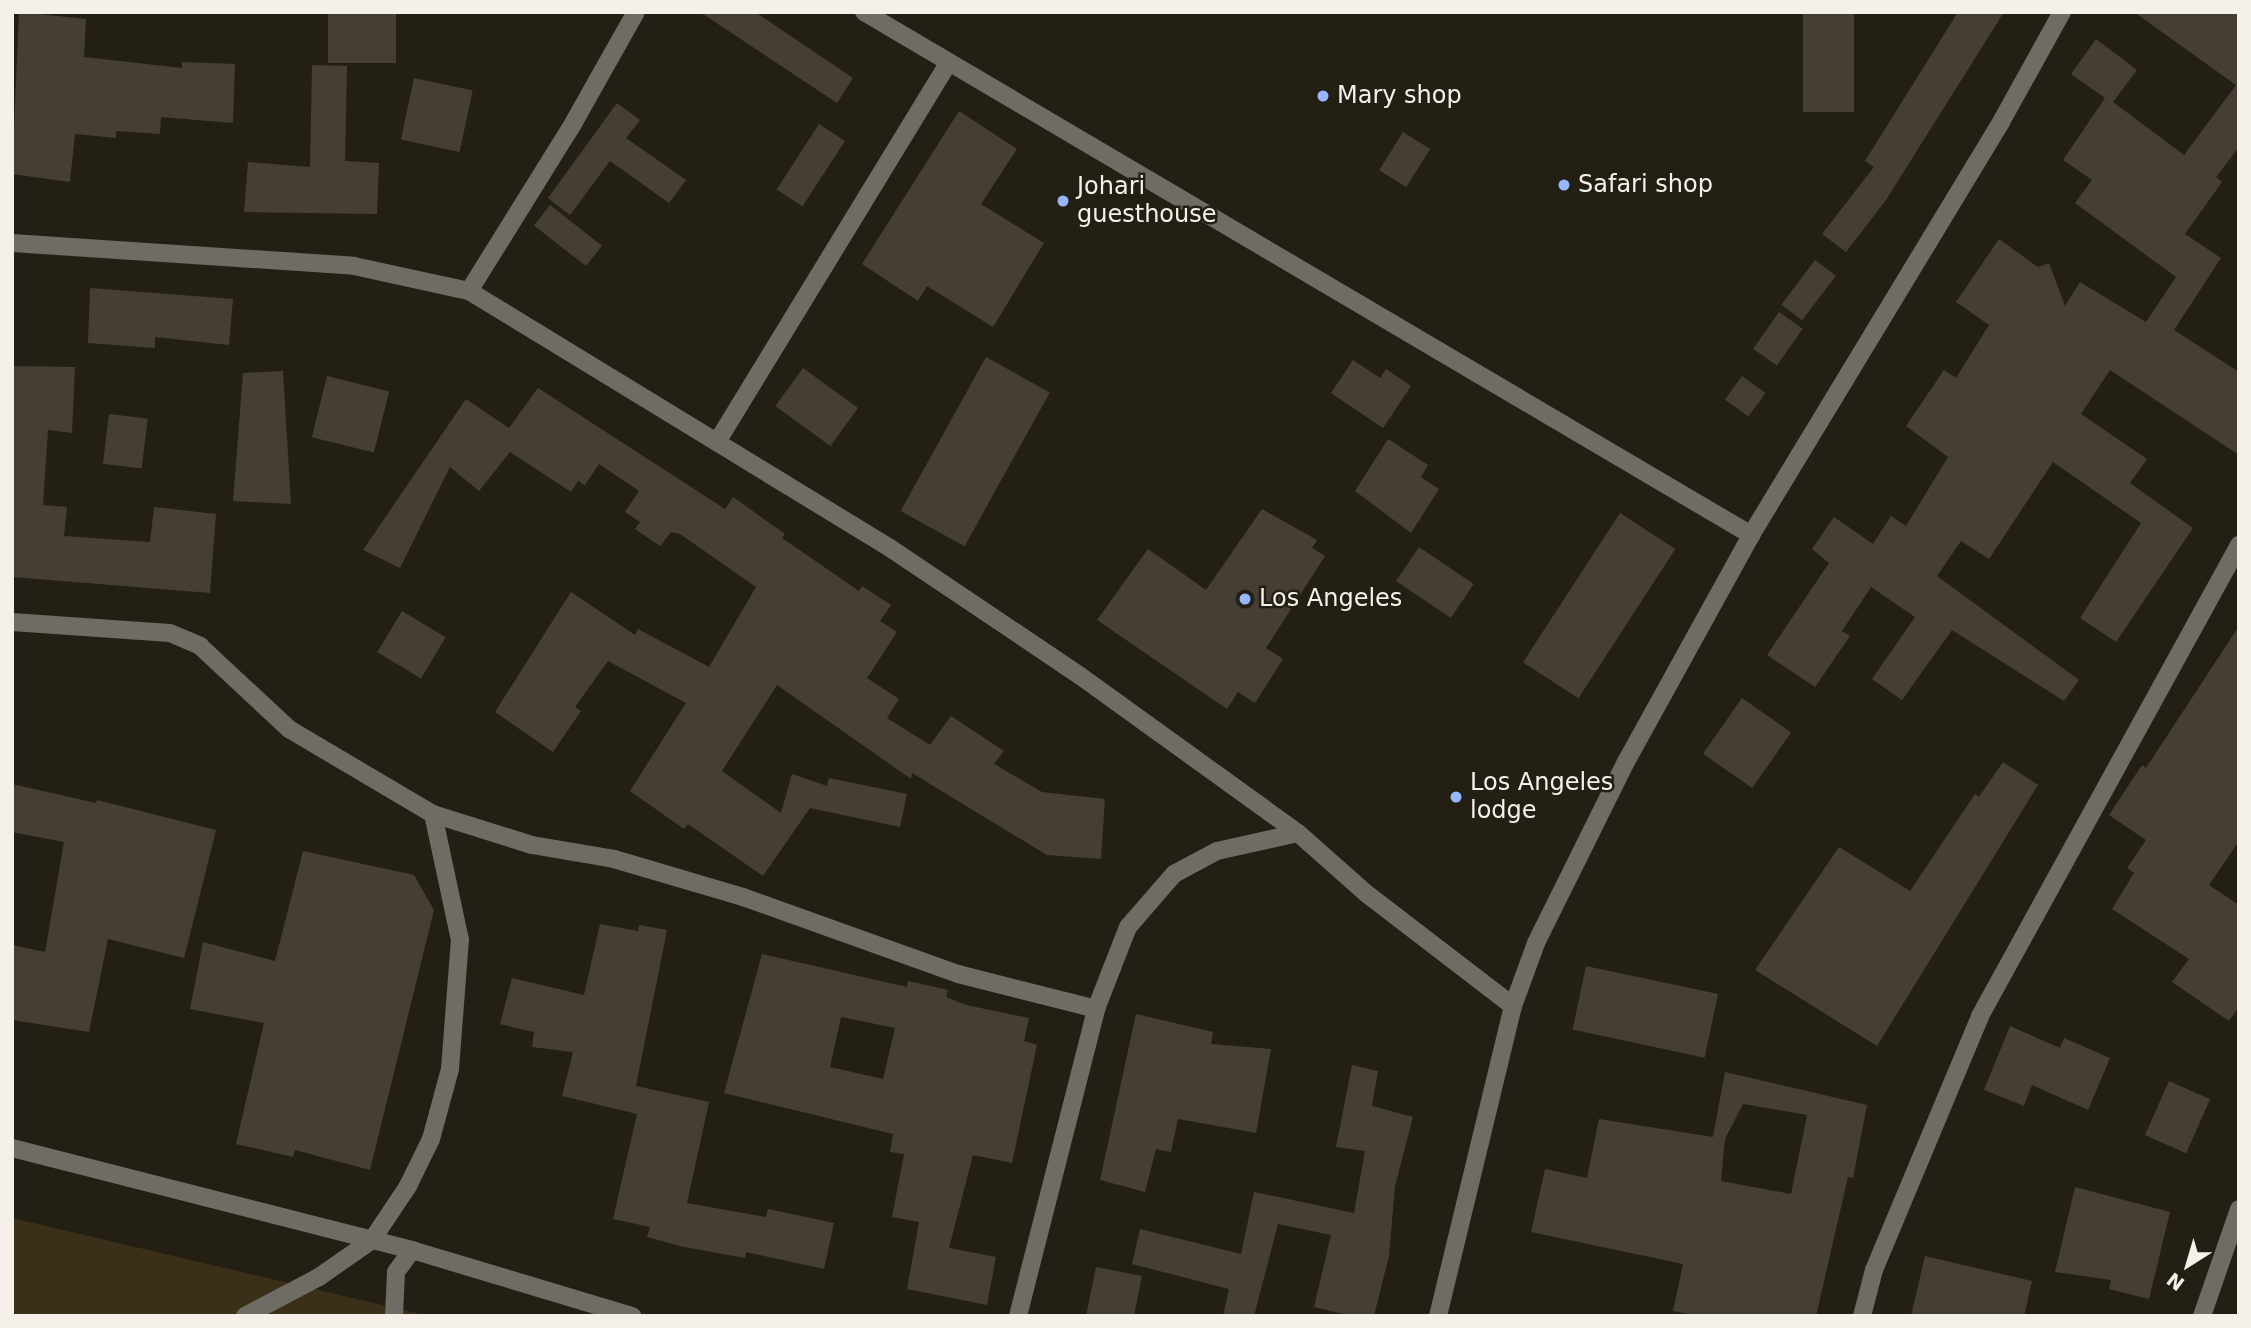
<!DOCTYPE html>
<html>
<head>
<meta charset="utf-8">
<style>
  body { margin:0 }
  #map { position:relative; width:2251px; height:1328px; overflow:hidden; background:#241f14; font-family:"DejaVu Sans",sans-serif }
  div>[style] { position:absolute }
  .green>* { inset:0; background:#3a2f17 }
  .building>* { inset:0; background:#453f33; transform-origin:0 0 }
  .service>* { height:18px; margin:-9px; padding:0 9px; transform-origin:9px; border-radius:9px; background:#6f6c66 }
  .minor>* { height:18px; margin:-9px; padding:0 9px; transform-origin:9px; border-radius:9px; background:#6f6c66 }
  .dots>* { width:19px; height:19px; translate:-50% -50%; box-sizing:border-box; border:4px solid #241f14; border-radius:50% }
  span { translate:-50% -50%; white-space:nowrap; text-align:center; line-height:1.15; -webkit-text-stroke:5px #241f14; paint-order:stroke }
  .poi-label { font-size:24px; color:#f5f1ea }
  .left { translate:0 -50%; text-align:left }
  .frame { position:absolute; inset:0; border:14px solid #f5f1ea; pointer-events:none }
  .north { position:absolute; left:2153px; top:1230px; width:70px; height:70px; -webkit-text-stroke:5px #241f14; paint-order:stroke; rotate:217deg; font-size:19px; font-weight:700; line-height:28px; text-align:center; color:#f5f1ea }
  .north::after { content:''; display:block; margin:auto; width:24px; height:32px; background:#f5f1ea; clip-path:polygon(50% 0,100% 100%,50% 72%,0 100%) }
</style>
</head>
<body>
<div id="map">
  <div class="green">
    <i style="clip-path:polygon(12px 1218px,429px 1316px,12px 1316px)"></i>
  </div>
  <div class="building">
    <i style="clip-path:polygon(19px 12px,86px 19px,84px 57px,182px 68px,182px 62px,235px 64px,233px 123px,161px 117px,160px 134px,116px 131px,116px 138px,75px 134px,70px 182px,12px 174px)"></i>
    <i style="left:328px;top:12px;width:68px;height:51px"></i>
    <i style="clip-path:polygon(700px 12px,755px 12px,853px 78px,837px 103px)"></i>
    <i style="left:1803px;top:12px;width:51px;height:100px"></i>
    <i style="clip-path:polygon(1958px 12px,2004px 12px,1886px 200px,1846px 252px,1822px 234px,1874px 167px,1865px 161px)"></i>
    <i style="clip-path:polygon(2134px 12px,2239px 12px,2239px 147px,2216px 177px,2222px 182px,2185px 234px,2221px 258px,2174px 330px,2239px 372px,2239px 455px,2110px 370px,2081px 414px,2147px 459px,2130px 483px,2193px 528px,2116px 642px,2080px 618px,2141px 523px,2053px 462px,1989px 559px,1961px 541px,1937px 576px,2079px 680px,2064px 701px,1952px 630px,1902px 700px,1872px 679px,1915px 617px,1871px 587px,1842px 631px,1850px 636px,1815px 687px,1767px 655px,1829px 563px,1812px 549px,1834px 517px,1873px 544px,1891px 516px,1906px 526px,1948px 457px,1906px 426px,1944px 370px,1956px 378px,1989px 325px,1956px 302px,1999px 239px,2038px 267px,2049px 263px,2065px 306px,2080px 282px,2146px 322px,2176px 277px,2075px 203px,2092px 180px,2063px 160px,2105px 98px,2071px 74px,2096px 39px,2137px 70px,2113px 102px,2184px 155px,2236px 85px)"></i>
    <i style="clip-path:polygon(312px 65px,347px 66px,345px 161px,379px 163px,377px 214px,244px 212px,248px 162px,310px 167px)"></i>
    <i style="left:414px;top:78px;width:60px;height:63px;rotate:12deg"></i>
    <i style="clip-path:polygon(617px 103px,640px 120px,626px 138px,686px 180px,669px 203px,610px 161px,570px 215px,548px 198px)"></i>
    <i style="clip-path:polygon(959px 111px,1017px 149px,981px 204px,1044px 243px,993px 327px,927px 286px,918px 301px,862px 264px)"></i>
    <i style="left:819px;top:124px;width:31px;height:78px;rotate:33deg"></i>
    <i style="left:1403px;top:132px;width:32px;height:45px;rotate:32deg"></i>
    <i style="left:550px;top:205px;width:66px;height:26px;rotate:38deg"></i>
    <i style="left:1815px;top:260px;width:26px;height:56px;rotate:37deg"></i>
    <i style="clip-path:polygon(90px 288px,233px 299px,229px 345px,155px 337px,155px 348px,88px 343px)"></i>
    <i style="left:1779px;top:312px;width:29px;height:45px;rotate:35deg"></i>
    <i style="left:986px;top:357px;width:73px;height:176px;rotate:29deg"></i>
    <i style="clip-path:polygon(1353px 360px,1380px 378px,1386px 369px,1411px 386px,1383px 428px,1331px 393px)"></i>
    <i style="clip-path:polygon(12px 366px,75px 367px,72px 433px,48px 430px,43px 505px,67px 507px,64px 536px,150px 542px,154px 507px,216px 514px,210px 593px,12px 577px)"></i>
    <i style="left:803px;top:368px;width:68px;height:47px;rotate:36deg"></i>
    <i style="clip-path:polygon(283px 371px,291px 504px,233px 501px,243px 373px)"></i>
    <i style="left:327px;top:376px;width:64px;height:63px;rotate:14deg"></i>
    <i style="left:1742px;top:376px;width:29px;height:29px;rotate:36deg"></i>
    <i style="clip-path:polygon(538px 388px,725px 509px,733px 497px,785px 534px,782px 538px,859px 591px,862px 586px,891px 605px,880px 621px,897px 632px,867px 678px,899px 699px,887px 718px,930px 745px,951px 716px,1004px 751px,994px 764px,1042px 792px,1105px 799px,1101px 859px,1047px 855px,912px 773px,911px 779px,777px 685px,722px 771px,781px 813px,792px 774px,827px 786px,829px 778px,907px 794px,900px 827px,810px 808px,763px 876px,688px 824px,684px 829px,630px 791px,686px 703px,608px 661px,575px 707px,581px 711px,553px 752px,495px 712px,571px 592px,635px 635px,638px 629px,709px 667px,756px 587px,680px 534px,671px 532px,660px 546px,635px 529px,640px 522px,625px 512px,639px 491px,599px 464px,585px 485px,578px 481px,571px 492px,510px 452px,479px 491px,450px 467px,400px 568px,363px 550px,466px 399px,509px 428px)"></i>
    <i style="left:109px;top:414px;width:39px;height:50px;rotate:7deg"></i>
    <i style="clip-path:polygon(1388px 439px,1428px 465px,1421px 477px,1439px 489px,1411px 533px,1355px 491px)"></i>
    <i style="clip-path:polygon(1262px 509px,1317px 540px,1312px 548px,1325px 556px,1266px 648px,1283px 659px,1255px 703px,1238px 692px,1227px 709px,1097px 620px,1148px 549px,1206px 590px)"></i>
    <i style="left:1620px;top:513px;width:66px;height:178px;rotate:33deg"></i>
    <i style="left:1419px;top:547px;width:66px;height:41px;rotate:34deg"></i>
    <i style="left:402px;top:611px;width:51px;height:48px;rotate:31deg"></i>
    <i style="clip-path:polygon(2239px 626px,2239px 841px,2209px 885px,2239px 905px,2239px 1007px,2229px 1021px,2172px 982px,2189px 959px,2112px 909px,2134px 873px,2127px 868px,2146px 840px,2109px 815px,2142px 765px,2146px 768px)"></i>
    <i style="left:1742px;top:698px;width:60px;height:68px;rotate:35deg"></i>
    <i style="clip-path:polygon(2003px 762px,2038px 785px,1877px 1046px,1755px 970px,1839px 847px,1910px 891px,1975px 794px,1979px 797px)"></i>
    <i style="clip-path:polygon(12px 784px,96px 803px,97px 800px,216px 830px,184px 958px,108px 939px,89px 1032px,12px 1020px,12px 945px,45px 952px,64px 842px,12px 832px)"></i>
    <i style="clip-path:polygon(303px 851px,414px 875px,434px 910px,370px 1170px,295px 1150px,293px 1157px,236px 1144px,264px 1023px,190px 1009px,203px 942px,275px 961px)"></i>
    <i style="clip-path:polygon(600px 924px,638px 931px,639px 925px,667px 930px,636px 1086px,709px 1102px,687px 1203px,766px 1217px,768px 1209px,834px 1223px,824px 1269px,746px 1252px,745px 1258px,684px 1247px,647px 1237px,650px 1227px,613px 1219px,637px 1114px,562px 1096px,573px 1052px,532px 1047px,534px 1032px,500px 1024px,512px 978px,584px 995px)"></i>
    <i style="clip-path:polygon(evenodd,762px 954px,907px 987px,908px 981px,948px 990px,946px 997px,966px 1005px,1029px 1018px,1024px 1041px,1037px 1045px,1012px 1163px,973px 1155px,949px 1248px,996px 1257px,987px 1305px,907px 1289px,919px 1222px,892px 1217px,904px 1154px,890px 1152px,893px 1134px,724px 1093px,762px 954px,841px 1017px,895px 1028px,883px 1079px,830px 1067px,841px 1017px)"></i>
    <i style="left:1586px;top:966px;width:135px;height:65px;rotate:12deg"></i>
    <i style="clip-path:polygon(1136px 1014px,1213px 1032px,1211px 1044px,1271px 1049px,1256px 1133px,1178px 1119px,1171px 1152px,1156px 1149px,1145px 1192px,1100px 1180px)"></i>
    <i style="clip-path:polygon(2010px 1026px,2060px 1048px,2064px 1038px,2110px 1058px,2088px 1110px,2032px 1085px,2024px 1106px,1984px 1090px)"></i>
    <i style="clip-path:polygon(1352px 1065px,1378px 1071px,1372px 1106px,1413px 1117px,1395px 1186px,1389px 1256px,1374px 1316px,1351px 1316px,1314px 1307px,1331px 1235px,1278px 1224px,1254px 1316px,1223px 1316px,1229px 1289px,1132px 1264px,1140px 1229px,1241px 1254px,1254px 1192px,1354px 1213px,1365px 1151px,1336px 1147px)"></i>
    <i style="clip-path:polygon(evenodd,1725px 1072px,1867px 1105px,1853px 1178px,1848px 1177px,1816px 1316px,1697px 1316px,1673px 1311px,1683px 1264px,1531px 1232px,1545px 1169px,1587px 1178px,1599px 1119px,1713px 1137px,1725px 1072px,1743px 1104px,1807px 1115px,1791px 1194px,1721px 1181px,1725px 1139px,1743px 1104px)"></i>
    <i style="left:2169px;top:1081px;width:45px;height:59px;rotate:24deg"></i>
    <i style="clip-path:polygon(2075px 1187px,2170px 1212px,2149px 1299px,2109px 1289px,2111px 1280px,2055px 1272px)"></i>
    <i style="clip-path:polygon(1925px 1256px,2032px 1281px,2024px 1316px,1911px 1316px)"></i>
    <i style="clip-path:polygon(1096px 1267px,1142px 1276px,1134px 1316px,1086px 1316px)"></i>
  </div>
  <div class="service">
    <i style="left:245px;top:1316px;width:84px;rotate:-27.8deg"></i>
    <i style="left:319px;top:1277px;width:65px;rotate:-34.9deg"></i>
    <i style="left:394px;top:1316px;width:44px;rotate:-87.4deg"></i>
    <i style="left:396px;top:1272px;width:27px;rotate:-54deg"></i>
  </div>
  <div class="minor">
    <i style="left:864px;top:12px;width:1030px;rotate:30.52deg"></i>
    <i style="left:12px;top:243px;width:343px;rotate:3.8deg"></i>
    <i style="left:354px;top:266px;width:118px;rotate:12.3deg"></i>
    <i style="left:469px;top:291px;width:493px;rotate:31.4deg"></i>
    <i style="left:890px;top:548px;width:228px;rotate:33.9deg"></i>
    <i style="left:1079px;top:675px;width:270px;rotate:35.8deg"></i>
    <i style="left:1298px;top:833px;width:92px;rotate:41.5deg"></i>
    <i style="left:1367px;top:894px;width:184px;rotate:37.5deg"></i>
    <i style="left:469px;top:291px;width:191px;rotate:-58.1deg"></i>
    <i style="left:570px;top:129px;width:134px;rotate:-60.6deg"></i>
    <i style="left:717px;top:442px;width:445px;rotate:-58.6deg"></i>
    <i style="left:12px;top:622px;width:158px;rotate:4deg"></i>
    <i style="left:170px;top:633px;width:33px;rotate:23deg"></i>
    <i style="left:200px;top:646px;width:122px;rotate:43deg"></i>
    <i style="left:289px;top:729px;width:167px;rotate:30.6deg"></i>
    <i style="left:433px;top:814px;width:104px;rotate:17.4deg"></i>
    <i style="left:532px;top:845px;width:83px;rotate:9.7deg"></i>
    <i style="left:614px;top:859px;width:134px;rotate:16.4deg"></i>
    <i style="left:743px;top:897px;width:228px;rotate:19.7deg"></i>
    <i style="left:958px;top:974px;width:142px;rotate:14.2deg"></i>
    <i style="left:12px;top:1148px;width:413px;rotate:14.3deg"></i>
    <i style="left:412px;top:1250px;width:230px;rotate:16.7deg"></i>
    <i style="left:372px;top:1240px;width:65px;rotate:-56.3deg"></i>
    <i style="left:408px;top:1186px;width:52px;rotate:-63.9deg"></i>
    <i style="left:431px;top:1139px;width:73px;rotate:-74.8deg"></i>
    <i style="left:450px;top:1069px;width:129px;rotate:-85.6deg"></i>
    <i style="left:460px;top:940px;width:129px;rotate:-102.1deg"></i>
    <i style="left:1018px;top:1316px;width:317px;rotate:-75.7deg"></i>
    <i style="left:1096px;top:1009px;width:88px;rotate:-68.7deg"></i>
    <i style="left:1128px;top:927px;width:70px;rotate:-49deg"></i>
    <i style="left:1174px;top:874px;width:49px;rotate:-28.1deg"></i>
    <i style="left:1217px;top:851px;width:83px;rotate:-12.5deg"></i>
    <i style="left:1438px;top:1316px;width:319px;rotate:-76.4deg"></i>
    <i style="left:1513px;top:1006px;width:67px;rotate:-69.9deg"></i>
    <i style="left:1536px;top:943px;width:204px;rotate:-63.6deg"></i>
    <i style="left:1627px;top:760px;width:257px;rotate:-61.1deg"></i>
    <i style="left:1751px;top:535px;width:483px;rotate:-58.8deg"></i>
    <i style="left:2001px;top:122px;width:126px;rotate:-61deg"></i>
    <i style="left:1862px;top:1316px;width:48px;rotate:-75.4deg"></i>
    <i style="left:1874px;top:1270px;width:275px;rotate:-67.3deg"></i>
    <i style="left:1980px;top:1016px;width:538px;rotate:-61.19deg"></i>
    <i style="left:2202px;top:1316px;width:113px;rotate:-70.9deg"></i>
  </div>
  <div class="dots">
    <i style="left:1323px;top:96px;background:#97b6fd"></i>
    <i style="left:1564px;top:185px;background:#97b6fd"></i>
    <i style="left:1063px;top:201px;background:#97b6fd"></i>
    <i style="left:1245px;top:599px;background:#97b6fd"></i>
    <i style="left:1456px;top:797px;background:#97b6fd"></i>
  </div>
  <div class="poi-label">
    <span class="left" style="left:1337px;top:96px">Mary shop</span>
    <span class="left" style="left:1578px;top:185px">Safari shop</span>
    <span class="left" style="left:1077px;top:201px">Johari<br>guesthouse</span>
    <span class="left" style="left:1259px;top:599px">Los Angeles</span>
    <span class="left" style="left:1470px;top:797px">Los Angeles<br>lodge</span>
  </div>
  <div class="frame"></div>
  <div class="north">N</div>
</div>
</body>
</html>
